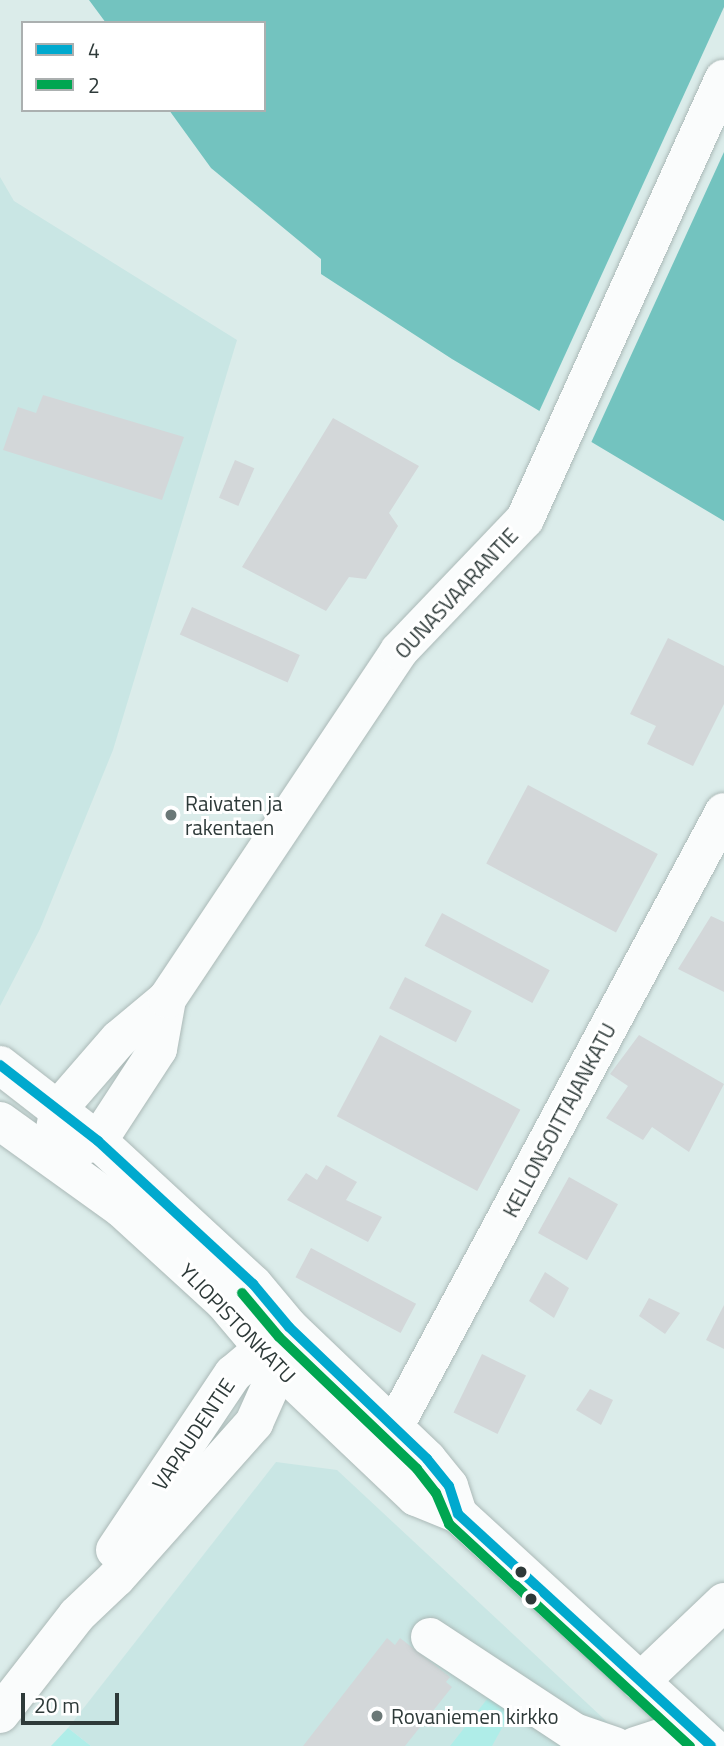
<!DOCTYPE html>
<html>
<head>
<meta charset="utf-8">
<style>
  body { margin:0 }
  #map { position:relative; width:724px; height:1746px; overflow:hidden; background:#dbecea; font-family:"Titillium Web",sans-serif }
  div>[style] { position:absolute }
  .built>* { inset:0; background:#c9e6e4 }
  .green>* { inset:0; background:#afede8 }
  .water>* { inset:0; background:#73c3bf }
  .pier>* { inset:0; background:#dbecea }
  .building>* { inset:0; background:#d3d7d9; transform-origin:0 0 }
  .roads { filter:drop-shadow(0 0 2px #abb9b7) drop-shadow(0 0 2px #abb9b7) }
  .minor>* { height:38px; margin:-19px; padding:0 19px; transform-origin:19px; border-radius:19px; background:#fafcfc }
  .bus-1>* { height:10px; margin:-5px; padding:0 5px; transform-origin:5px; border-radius:5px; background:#00a9ce }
  .bus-2>* { height:10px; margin:-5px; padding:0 5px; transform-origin:5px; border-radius:5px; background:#00a651 }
  .dots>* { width:19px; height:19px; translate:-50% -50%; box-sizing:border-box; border:4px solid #fff; border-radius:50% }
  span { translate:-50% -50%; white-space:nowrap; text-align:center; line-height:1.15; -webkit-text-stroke:6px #fff; paint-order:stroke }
  .street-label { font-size:21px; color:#2e3a39 }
  .poi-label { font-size:21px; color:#2e3a39 }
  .left { translate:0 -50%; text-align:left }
  .legend { position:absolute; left:21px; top:21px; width:245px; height:91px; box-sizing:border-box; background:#fff; border:2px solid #abb0b0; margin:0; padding:9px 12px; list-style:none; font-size:21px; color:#2e3a39 }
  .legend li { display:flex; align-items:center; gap:14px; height:35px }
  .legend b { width:35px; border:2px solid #abb0b0 }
  .scale { position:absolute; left:21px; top:1693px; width:98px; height:32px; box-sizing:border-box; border:4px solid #2e3a39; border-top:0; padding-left:9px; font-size:21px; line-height:24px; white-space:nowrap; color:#2e3a39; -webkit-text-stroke:5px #fff; paint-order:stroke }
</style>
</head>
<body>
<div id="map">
  <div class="built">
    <i style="clip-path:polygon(0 177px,14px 201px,237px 340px,113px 750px,40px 929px,0 1006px)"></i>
    <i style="clip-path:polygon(276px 1462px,337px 1470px,633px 1746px,91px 1746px,68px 1728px)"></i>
  </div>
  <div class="green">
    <i style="clip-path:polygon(488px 1698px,514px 1706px,492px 1746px,450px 1746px)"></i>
    <i style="clip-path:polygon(68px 1728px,91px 1746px,51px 1746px)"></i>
  </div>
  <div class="water">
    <i style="clip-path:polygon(89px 0,724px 0,724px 521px,452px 359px,321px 274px,321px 259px,211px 168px,169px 110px,264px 110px,264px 23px,106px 23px)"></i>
  </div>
  <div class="pier">
    <i style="clip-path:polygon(724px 7px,724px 152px,590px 445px,538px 414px)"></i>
  </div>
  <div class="building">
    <i style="clip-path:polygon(43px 395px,184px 437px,162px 500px,3px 450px,18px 407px,36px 413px)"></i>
    <i style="clip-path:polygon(333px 418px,419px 466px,389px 513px,398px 526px,366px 579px,349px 577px,326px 611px,242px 567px)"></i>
    <i style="left:235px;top:460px;width:21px;height:41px;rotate:23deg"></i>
    <i style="left:192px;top:607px;width:118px;height:30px;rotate:24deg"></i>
    <i style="clip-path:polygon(668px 638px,724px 666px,724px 704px,693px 766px,647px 744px,656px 726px,630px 714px)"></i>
    <i style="left:528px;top:785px;width:147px;height:89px;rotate:28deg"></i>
    <i style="left:442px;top:913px;width:122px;height:37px;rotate:28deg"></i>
    <i style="clip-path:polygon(711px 916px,724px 922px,724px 992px,678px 969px)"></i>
    <i style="left:405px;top:977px;width:75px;height:35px;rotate:27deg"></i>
    <i style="left:380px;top:1035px;width:159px;height:92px;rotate:28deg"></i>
    <i style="clip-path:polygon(639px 1035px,724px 1084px,689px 1152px,652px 1127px,643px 1140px,606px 1118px,628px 1086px,610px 1074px)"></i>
    <i style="clip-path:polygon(326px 1165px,357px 1182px,346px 1200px,382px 1217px,368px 1242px,287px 1200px,306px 1173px,317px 1180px)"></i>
    <i style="left:569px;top:1177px;width:56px;height:64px;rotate:29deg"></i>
    <i style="left:311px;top:1248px;width:119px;height:33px;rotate:28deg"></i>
    <i style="clip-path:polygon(545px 1272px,569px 1288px,554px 1318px,529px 1301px)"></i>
    <i style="clip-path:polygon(649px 1298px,680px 1313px,665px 1334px,639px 1316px)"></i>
    <i style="clip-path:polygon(724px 1305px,724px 1349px,706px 1340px)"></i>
    <i style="left:482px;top:1354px;width:49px;height:65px;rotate:26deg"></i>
    <i style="clip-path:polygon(590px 1389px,613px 1400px,601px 1425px,576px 1410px)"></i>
    <i style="clip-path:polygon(387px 1638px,395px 1645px,400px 1638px,450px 1677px,446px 1682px,452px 1687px,405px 1746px,303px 1746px)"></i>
  </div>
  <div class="roads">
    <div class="minor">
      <i style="left:0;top:1065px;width:124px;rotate:37.8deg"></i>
      <i style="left:98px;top:1141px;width:211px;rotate:42.7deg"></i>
      <i style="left:253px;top:1284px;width:56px;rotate:50.1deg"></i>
      <i style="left:289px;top:1327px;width:191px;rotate:43.7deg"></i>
      <i style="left:427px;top:1459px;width:35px;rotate:51deg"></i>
      <i style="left:449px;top:1486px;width:29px;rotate:72deg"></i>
      <i style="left:0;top:1121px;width:149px;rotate:35.7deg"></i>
      <i style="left:121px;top:1208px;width:139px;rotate:42.4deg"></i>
      <i style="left:224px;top:1302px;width:85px;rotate:49.8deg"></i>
      <i style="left:279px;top:1367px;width:189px;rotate:43.5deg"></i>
      <i style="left:416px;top:1497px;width:45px;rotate:22deg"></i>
      <i style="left:458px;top:1514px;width:343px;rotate:42.5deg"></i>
      <i style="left:75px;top:1148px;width:24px;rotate:-17deg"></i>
      <i style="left:98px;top:1141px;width:110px;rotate:-56.9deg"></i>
      <i style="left:158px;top:1049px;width:51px;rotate:-79.8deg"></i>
      <i style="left:50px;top:1155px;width:48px;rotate:-79.2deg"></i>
      <i style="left:59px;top:1108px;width:91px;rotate:-49deg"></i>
      <i style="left:119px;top:1039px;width:62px;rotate:-39.8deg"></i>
      <i style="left:167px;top:999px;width:418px;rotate:-56.3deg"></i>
      <i style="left:399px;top:651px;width:182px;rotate:-46.3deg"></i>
      <i style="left:525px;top:519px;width:483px;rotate:-65.7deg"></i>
      <i style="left:393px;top:1429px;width:700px;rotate:-61.79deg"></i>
      <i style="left:115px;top:1550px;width:212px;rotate:-56.2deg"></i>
      <i style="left:233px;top:1374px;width:64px;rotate:-39.9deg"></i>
      <i style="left:430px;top:1637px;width:173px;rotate:33.4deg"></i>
      <i style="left:574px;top:1732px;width:43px;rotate:18.9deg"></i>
      <i style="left:640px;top:1682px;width:116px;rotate:-43.6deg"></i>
      <i style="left:0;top:1714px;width:125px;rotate:-52.1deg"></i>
      <i style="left:77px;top:1615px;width:54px;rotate:-43.5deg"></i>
      <i style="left:116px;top:1578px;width:208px;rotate:-48.3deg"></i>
      <i style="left:254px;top:1423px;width:61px;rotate:-65.9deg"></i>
      <i style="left:279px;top:1367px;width:25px;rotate:-76deg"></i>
      <i style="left:635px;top:1746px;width:59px;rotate:-17.8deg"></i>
    </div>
  </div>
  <div class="bus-1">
    <i style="left:0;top:1065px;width:124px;rotate:37.8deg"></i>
    <i style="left:98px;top:1141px;width:211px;rotate:42.7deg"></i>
    <i style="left:253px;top:1284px;width:56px;rotate:50.1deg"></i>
    <i style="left:289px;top:1327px;width:191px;rotate:43.7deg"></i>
    <i style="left:427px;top:1459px;width:35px;rotate:51deg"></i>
    <i style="left:449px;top:1486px;width:29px;rotate:72deg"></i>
    <i style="left:458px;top:1514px;width:343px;rotate:42.5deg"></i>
  </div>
  <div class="bus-2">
    <i style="left:242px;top:1293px;width:57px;rotate:49.9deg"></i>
    <i style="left:279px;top:1337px;width:191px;rotate:43.7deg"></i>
    <i style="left:417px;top:1469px;width:31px;rotate:52deg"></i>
    <i style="left:436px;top:1493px;width:34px;rotate:67deg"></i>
    <i style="left:449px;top:1524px;width:328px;rotate:42.7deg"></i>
  </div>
  <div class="dots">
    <i style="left:171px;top:815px;background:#6b7877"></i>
    <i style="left:521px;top:1572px;background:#2e3a39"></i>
    <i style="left:531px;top:1599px;background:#2e3a39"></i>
    <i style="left:377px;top:1716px;background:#6b7877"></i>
  </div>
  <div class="street-label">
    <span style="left:456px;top:593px;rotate:-47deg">OUNASVAARANTIE</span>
    <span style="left:559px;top:1120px;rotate:-62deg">KELLONSOITTAJANKATU</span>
    <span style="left:238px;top:1323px;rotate:46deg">YLIOPISTONKATU</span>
    <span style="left:193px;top:1434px;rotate:-56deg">VAPAUDENTIE</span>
  </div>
  <div class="poi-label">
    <span class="left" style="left:185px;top:815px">Raivaten ja<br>rakentaen</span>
    <span class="left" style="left:391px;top:1716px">Rovaniemen kirkko</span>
  </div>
  <ul class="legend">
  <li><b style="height:9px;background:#00a9ce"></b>4</li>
  <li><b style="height:9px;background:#00a651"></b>2</li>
  </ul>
  <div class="scale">20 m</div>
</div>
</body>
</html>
